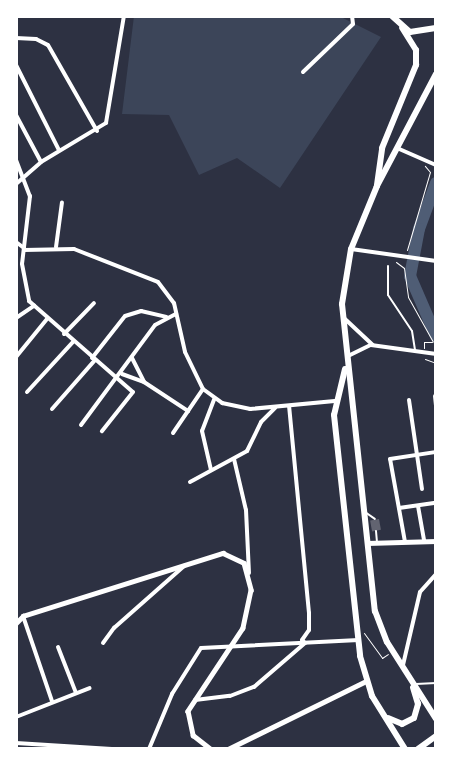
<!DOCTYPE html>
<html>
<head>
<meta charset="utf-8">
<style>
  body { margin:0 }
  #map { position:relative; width:452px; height:765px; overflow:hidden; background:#2d3142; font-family:Rubik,sans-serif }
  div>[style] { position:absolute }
  .green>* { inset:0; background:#3c4559 }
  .river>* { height:12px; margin:-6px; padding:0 6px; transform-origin:6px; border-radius:6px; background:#4f5d75 }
  .building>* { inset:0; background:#626471; transform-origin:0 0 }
  .path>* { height:1px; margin:-0.5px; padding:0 0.5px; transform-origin:0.5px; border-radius:0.5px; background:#fff }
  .service>* { height:2px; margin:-1px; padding:0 1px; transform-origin:1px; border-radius:1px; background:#fff }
  .minor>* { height:4px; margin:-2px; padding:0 2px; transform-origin:2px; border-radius:2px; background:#fff }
  .tertiary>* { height:4.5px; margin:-2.25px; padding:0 2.25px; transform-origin:2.25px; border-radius:2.25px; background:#fff }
  .trunk>* { height:6px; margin:-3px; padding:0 3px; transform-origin:3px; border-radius:3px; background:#fff }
  span { translate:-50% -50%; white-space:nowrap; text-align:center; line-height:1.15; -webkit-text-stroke:5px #fff; paint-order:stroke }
  .frame { position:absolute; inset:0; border:18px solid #fff; pointer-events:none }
</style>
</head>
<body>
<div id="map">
  <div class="green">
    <i style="clip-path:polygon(134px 16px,339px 16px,381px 37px,280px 188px,237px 158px,199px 175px,169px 115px,122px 114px)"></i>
  </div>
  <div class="river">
    <i style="left:436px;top:183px;width:49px;rotate:110.3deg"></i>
    <i style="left:419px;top:229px;width:48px;rotate:100.8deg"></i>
    <i style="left:410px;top:276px;width:65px;rotate:66.6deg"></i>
  </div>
  <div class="building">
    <i style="left:379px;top:519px;width:11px;height:9px;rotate:80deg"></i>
  </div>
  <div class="path">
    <i style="left:407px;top:250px;width:81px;rotate:-73.6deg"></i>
    <i style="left:430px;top:172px;width:8px;rotate:-130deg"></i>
    <i style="left:396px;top:262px;width:10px;rotate:37deg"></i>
    <i style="left:404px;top:268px;width:29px;rotate:82deg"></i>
    <i style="left:408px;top:297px;width:51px;rotate:60.9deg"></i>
    <i style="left:434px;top:267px;width:47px;rotate:87.6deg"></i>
    <i style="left:424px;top:348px;width:6px;rotate:-90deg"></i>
    <i style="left:424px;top:342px;width:8px"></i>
    <i style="left:425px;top:359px;width:12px;rotate:20deg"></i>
    <i style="left:364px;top:633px;width:31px;rotate:54deg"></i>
    <i style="left:382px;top:658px;width:7px;rotate:-34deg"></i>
  </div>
  <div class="service">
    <i style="left:388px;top:266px;width:29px;rotate:90deg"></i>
    <i style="left:388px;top:295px;width:43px;rotate:56.3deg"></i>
    <i style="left:412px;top:331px;width:19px;rotate:81deg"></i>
    <i style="left:365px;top:512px;width:12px;rotate:35deg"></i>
    <i style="left:376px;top:531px;width:12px;rotate:85deg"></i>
    <i style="left:416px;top:684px;width:20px;rotate:-3deg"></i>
  </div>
  <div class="minor">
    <i style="left:16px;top:38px;width:20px;rotate:3deg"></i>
    <i style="left:36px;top:39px;width:13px;rotate:27deg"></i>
    <i style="left:48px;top:45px;width:99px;rotate:60.3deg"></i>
    <i style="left:16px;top:65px;width:95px;rotate:63.2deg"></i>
    <i style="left:303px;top:72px;width:69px;rotate:-43.8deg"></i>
    <i style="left:353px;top:24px;width:8px;rotate:-97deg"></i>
    <i style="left:16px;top:115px;width:53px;rotate:62deg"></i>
    <i style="left:397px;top:148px;width:43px;rotate:23.6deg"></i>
    <i style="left:16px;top:160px;width:39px;rotate:69deg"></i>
    <i style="left:30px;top:196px;width:68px;rotate:96.7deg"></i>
    <i style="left:22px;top:264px;width:38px;rotate:79deg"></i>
    <i style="left:29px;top:301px;width:138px;rotate:41.2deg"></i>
    <i style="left:133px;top:392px;width:50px;rotate:128.5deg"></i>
    <i style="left:16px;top:184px;width:33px;rotate:-41deg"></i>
    <i style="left:41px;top:162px;width:76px;rotate:-31deg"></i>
    <i style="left:106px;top:123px;width:109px;rotate:-80.5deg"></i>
    <i style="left:16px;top:242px;width:10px;rotate:37deg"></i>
    <i style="left:56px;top:247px;width:45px;rotate:-82.4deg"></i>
    <i style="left:351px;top:249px;width:86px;rotate:8deg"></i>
    <i style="left:24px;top:250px;width:50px;rotate:-1.1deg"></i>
    <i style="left:74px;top:249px;width:90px;rotate:21.4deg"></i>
    <i style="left:158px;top:282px;width:26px;rotate:53deg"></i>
    <i style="left:174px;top:303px;width:50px;rotate:77.3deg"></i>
    <i style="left:185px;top:352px;width:41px;rotate:64.1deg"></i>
    <i style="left:203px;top:389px;width:24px;rotate:36deg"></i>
    <i style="left:222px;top:403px;width:29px;rotate:12deg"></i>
    <i style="left:250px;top:409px;width:85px;rotate:-5.4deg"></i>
    <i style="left:16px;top:318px;width:22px;rotate:-34deg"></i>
    <i style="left:345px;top:319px;width:38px;rotate:43deg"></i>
    <i style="left:64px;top:334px;width:43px;rotate:-45.9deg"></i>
    <i style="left:348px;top:356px;width:25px;rotate:-26deg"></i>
    <i style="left:371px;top:345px;width:66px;rotate:7.9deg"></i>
    <i style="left:16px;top:357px;width:49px;rotate:-50.8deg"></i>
    <i style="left:92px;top:358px;width:53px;rotate:-51.8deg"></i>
    <i style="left:125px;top:316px;width:17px;rotate:-17deg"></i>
    <i style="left:141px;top:311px;width:26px;rotate:13deg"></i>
    <i style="left:132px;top:358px;width:27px;rotate:63deg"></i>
    <i style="left:122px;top:374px;width:23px;rotate:20deg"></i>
    <i style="left:144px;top:382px;width:53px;rotate:33.4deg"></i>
    <i style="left:27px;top:392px;width:68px;rotate:-47.4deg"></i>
    <i style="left:435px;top:396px;width:9px;rotate:84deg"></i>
    <i style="left:409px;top:400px;width:90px;rotate:81.7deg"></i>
    <i style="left:52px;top:409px;width:65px;rotate:-48.7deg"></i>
    <i style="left:81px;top:425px;width:124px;rotate:-53.5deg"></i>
    <i style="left:155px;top:325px;width:24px;rotate:-28deg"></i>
    <i style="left:173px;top:433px;width:53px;rotate:-55.7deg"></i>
    <i style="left:234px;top:459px;width:52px;rotate:76.8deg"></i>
    <i style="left:246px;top:510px;width:63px;rotate:87.3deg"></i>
    <i style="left:211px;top:470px;width:40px;rotate:-103deg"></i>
    <i style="left:202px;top:431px;width:34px;rotate:-69deg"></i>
    <i style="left:190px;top:482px;width:65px;rotate:-28.5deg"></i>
    <i style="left:247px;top:451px;width:32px;rotate:-64deg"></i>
    <i style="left:261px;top:422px;width:20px;rotate:-45deg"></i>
    <i style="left:418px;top:506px;width:36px;rotate:80deg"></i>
    <i style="left:399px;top:508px;width:37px;rotate:-8deg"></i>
    <i style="left:405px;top:542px;width:84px;rotate:-100.2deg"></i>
    <i style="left:390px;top:459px;width:47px;rotate:-8.7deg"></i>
    <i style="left:23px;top:616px;width:90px;rotate:71.2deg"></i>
    <i style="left:103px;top:643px;width:19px;rotate:-54deg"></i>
    <i style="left:114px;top:628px;width:94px;rotate:-41.5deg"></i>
    <i style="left:58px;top:647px;width:49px;rotate:68.6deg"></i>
    <i style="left:403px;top:665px;width:75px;rotate:-76.9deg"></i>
    <i style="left:420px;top:592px;width:24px;rotate:-48deg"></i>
    <i style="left:195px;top:700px;width:35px;rotate:-7deg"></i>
    <i style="left:230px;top:696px;width:26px;rotate:-21deg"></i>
    <i style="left:254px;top:687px;width:67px;rotate:-40.8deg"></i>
    <i style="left:305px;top:643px;width:4px;rotate:-135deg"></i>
    <i style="left:302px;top:640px;width:12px;rotate:-55deg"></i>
    <i style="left:309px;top:630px;width:17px;rotate:-90deg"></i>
    <i style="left:309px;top:613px;width:208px;rotate:-95.5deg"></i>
    <i style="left:16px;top:717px;width:79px;rotate:-21.4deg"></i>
    <i style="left:16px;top:743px;width:96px;rotate:3.6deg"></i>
    <i style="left:149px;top:749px;width:60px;rotate:-67.3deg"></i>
    <i style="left:172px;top:694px;width:54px;rotate:-57.8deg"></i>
    <i style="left:201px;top:648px;width:158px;rotate:-2.9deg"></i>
  </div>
  <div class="tertiary">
    <i style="left:367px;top:543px;width:69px;rotate:-1.7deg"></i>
    <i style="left:16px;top:623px;width:10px;rotate:-45deg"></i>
    <i style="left:23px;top:616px;width:210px;rotate:-17.5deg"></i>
    <i style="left:223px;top:553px;width:23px;rotate:25deg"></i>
    <i style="left:244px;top:563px;width:28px;rotate:75deg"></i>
    <i style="left:251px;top:590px;width:39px;rotate:102deg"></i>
    <i style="left:243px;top:628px;width:100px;rotate:123.5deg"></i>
    <i style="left:188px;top:711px;width:25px;rotate:78deg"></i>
    <i style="left:193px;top:735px;width:23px;rotate:38deg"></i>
    <i style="left:228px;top:749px;width:154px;rotate:-26.2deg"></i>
  </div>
  <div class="trunk">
    <i style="left:392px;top:16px;width:24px;rotate:42deg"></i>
    <i style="left:410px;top:32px;width:26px;rotate:-9deg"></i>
    <i style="left:436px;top:74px;width:127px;rotate:117.8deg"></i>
    <i style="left:377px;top:186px;width:68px;rotate:112.4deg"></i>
    <i style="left:351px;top:249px;width:56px;rotate:99.3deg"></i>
    <i style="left:342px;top:304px;width:309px;rotate:83.9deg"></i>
    <i style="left:375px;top:611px;width:33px;rotate:69deg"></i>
    <i style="left:387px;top:642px;width:91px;rotate:57.5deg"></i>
    <i style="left:377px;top:185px;width:37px;rotate:-82deg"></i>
    <i style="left:382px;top:148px;width:90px;rotate:-67.7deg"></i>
    <i style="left:416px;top:65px;width:15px;rotate:-90deg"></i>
    <i style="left:416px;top:50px;width:26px;rotate:-122deg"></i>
    <i style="left:345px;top:369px;width:47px;rotate:103.4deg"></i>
    <i style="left:334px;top:415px;width:242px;rotate:83.8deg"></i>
    <i style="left:360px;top:656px;width:42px;rotate:73.3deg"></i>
    <i style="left:372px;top:696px;width:62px;rotate:58.1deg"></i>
    <i style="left:388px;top:718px;width:15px;rotate:23deg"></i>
    <i style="left:402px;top:724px;width:13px;rotate:-27deg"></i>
    <i style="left:414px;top:718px;width:15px;rotate:-74deg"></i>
    <i style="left:418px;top:704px;width:17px;rotate:-107deg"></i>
    <i style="left:418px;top:749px;width:22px;rotate:-36deg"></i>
  </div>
  <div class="frame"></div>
</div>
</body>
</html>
